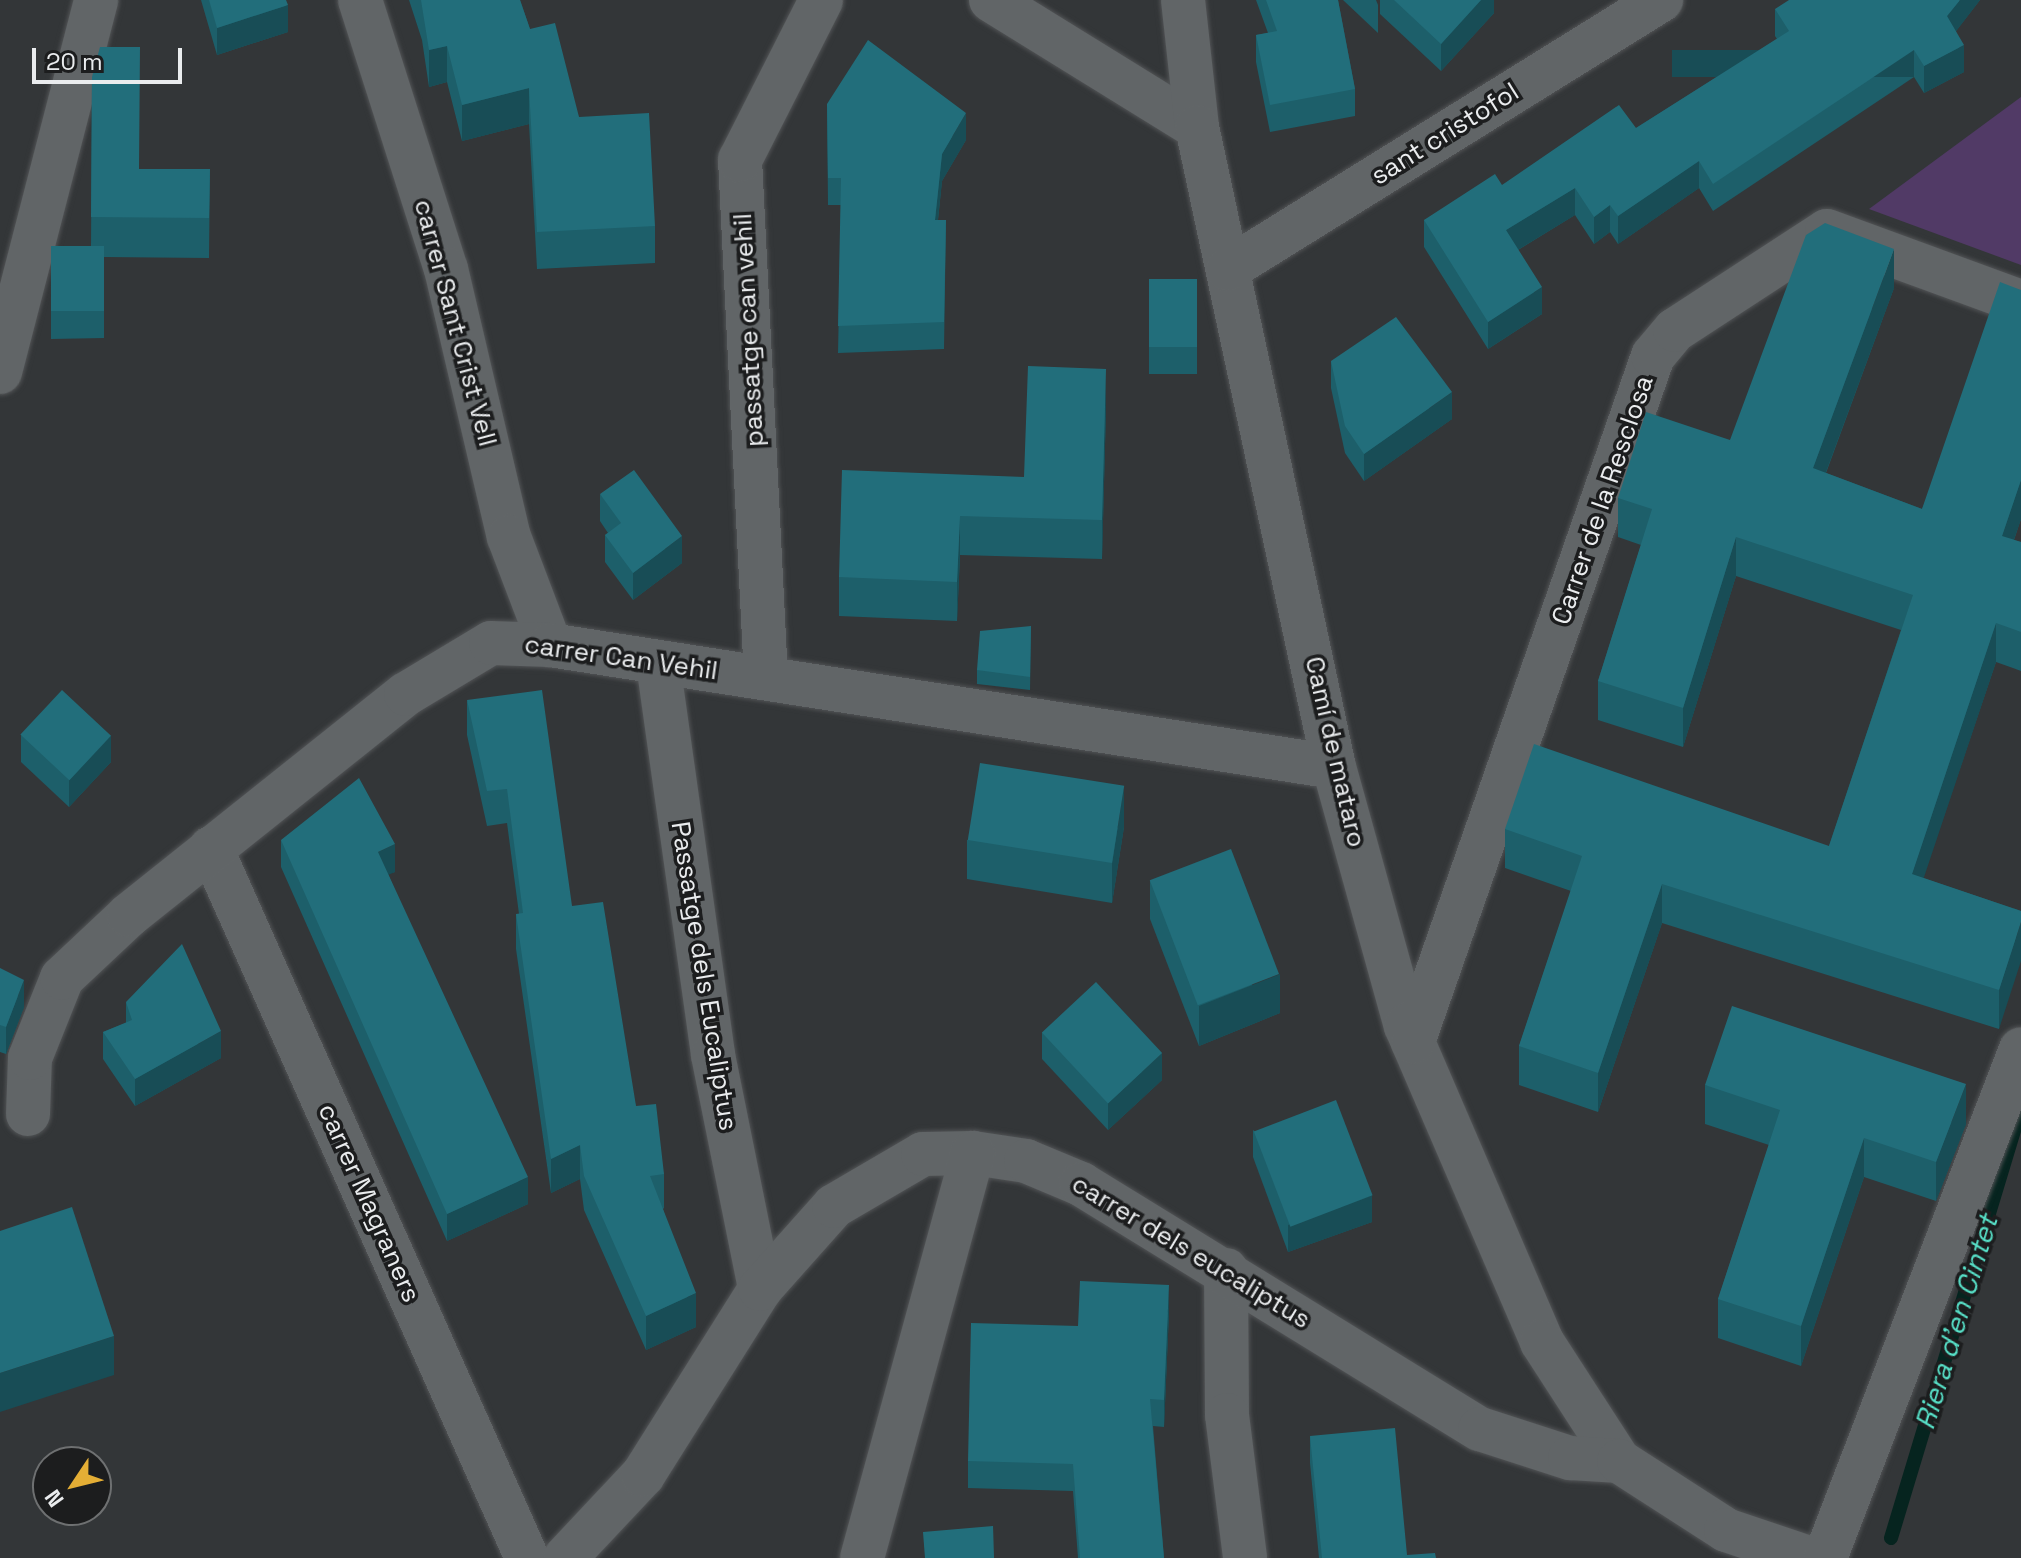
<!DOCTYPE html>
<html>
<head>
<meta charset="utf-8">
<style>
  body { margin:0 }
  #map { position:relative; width:2021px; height:1558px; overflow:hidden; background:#333638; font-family:"Space Grotesk",sans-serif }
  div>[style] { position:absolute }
  .green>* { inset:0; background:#513a66 }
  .stream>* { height:14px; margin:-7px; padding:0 7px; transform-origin:7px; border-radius:7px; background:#06241f }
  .roads { filter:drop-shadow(0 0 2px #515355) drop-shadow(0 0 2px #515355) }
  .minor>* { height:44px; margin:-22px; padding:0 22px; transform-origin:22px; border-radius:22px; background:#616567 }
  .wall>* { inset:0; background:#1d5f6a; transform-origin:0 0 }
  .shaded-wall>* { inset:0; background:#184d56; transform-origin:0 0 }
  .building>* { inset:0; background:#226e7b; transform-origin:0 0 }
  span { translate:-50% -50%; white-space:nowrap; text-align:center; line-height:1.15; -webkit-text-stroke:7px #1c1d1e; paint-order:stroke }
  .street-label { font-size:26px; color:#eaecee }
  .water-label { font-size:28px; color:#57dfc7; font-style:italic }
  .north { position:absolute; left:32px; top:1446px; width:80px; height:80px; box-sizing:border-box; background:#1c1d1e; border:2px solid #6e7071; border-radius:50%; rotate:235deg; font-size:22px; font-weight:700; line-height:32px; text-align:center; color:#eaecee }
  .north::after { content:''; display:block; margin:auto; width:28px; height:36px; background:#e4ae35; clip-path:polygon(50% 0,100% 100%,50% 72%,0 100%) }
  .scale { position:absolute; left:32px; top:48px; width:150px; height:36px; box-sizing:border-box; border:4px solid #eaecee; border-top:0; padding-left:10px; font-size:24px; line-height:28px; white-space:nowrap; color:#eaecee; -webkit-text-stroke:6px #1c1d1e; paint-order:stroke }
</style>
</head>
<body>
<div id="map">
  <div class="green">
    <i style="clip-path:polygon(2021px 97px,2021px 265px,1869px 209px)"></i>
  </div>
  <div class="stream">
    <i style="left:1891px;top:1538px;width:450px;rotate:-73.2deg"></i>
  </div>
  <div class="roads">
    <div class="minor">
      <i style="left:360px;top:0;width:282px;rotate:72.3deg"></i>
      <i style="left:446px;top:269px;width:275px;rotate:76.8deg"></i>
      <i style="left:509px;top:537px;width:116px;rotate:69.2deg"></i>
      <i style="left:991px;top:0;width:242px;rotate:31.7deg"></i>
      <i style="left:1183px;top:0;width:128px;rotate:83.7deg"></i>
      <i style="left:1197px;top:127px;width:654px;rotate:77.92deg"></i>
      <i style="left:1334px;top:767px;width:269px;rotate:74.5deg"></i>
      <i style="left:1406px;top:1026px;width:344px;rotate:66.7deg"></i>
      <i style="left:1542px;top:1342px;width:142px;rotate:57.1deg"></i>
      <i style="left:1228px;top:269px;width:510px;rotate:-31.85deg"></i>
      <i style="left:0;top:372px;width:384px;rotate:-75.5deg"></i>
      <i style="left:658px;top:663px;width:396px;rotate:82deg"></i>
      <i style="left:713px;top:1055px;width:239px;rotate:78.6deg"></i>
      <i style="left:766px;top:678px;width:519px;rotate:-92.87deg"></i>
      <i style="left:740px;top:160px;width:179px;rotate:-63.1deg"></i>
      <i style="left:211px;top:848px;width:777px;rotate:66.01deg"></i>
      <i style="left:1413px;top:1042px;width:727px;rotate:-70.72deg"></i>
      <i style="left:1653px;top:356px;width:34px;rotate:-50deg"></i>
      <i style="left:1675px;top:330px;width:181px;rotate:-33.1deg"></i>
      <i style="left:1827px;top:231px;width:207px;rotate:20.1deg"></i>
      <i style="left:28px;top:1114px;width:56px;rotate:-88deg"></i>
      <i style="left:30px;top:1058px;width:86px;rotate:-68.2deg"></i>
      <i style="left:62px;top:978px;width:92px;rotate:-43.2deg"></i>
      <i style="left:129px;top:915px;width:354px;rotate:-38.6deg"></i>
      <i style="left:406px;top:694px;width:99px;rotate:-31deg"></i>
      <i style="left:491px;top:643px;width:59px;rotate:1.9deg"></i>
      <i style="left:550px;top:645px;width:793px;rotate:8.84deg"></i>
      <i style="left:1226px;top:1270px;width:145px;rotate:89.6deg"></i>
      <i style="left:1227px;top:1415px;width:144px;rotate:82.8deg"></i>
      <i style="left:565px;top:1558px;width:114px;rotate:-46.8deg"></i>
      <i style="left:643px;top:1475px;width:220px;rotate:-57.8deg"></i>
      <i style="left:760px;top:1289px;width:111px;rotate:-48.3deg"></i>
      <i style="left:834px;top:1206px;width:103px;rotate:-30.3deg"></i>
      <i style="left:923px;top:1154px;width:50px;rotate:-1.1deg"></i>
      <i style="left:973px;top:1153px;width:54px;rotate:8.6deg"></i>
      <i style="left:1026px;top:1161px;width:60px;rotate:22.7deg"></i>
      <i style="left:1081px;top:1184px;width:468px;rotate:31.6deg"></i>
      <i style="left:1480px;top:1429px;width:95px;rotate:17.9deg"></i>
      <i style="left:1570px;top:1458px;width:49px;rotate:3.5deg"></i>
      <i style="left:1619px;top:1461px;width:127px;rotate:32.8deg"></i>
      <i style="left:1726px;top:1530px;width:88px;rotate:18.6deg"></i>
      <i style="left:862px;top:1558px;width:420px;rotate:-74.7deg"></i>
      <i style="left:1825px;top:1558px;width:545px;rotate:-68.94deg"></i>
    </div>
  </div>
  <div class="wall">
    <i style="clip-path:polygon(201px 0,286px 0,288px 32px,217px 55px)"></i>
    <i style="clip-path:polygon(409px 0,520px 0,530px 29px,579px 117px,655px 226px,655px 263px,537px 269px,529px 124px,462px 141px,447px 82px,429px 87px,422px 40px)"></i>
    <i style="clip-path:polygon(1256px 0,1338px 0,1355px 89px,1355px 116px,1270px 132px,1256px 62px,1256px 35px,1268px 33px)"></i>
    <i style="clip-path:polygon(1343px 0,1376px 0,1378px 5px,1378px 33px)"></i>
    <i style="clip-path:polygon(1380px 0,1494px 0,1494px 13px,1441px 71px,1380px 14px)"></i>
    <i style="clip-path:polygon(1980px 0,1956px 31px,1964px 72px,1924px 93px,1914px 77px,1713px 211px,1699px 188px,1618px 244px,1610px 232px,1594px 244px,1575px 215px,1518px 250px,1542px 314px,1488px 349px,1424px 247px,1424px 220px,1502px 185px,1636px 128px,1777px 39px,1775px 36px,1775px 9px)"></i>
    <i style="clip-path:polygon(92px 77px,139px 169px,210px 169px,209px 258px,104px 257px,104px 338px,51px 339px,51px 247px,91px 247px)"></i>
    <i style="clip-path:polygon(827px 104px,966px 140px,942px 181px,938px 220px,946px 220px,944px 349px,838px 353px,841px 205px,828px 205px)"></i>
    <i style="left:1197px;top:279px;width:95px;height:48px;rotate:90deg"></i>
    <i style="clip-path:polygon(1894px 288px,1826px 473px,1922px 509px,2021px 290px,2021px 519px,2014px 540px,2021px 542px,2021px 671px,1996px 662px,1923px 878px,2021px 911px,1999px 1029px,1662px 923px,1598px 1112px,1519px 1085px,1519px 1046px,1571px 891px,1505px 868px,1505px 829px,1829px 846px,1901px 630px,1736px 576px,1683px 747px,1598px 720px,1598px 681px,1641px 545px,1618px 537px,1618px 498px,1730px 440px)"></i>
    <i style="clip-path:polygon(1331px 361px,1452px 419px,1364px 481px,1345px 453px,1331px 388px)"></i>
    <i style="clip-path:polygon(1106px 408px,1102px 559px,960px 555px,957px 621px,839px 616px,839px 577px,1024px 477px)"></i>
    <i style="clip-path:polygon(600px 494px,682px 563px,633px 600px,605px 562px,605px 535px,608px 533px,600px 521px)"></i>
    <i style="clip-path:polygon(1031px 626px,1030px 690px,977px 684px,977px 670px)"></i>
    <i style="clip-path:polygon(467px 700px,572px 906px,636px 1106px,664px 1174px,664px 1208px,663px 1209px,696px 1327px,646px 1350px,584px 1210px,580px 1179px,551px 1193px,516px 949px,516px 914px,519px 914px,507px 823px,487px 826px,467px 735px)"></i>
    <i style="clip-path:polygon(21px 735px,111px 762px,69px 807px,21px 762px)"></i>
    <i style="clip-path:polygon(1124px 827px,1112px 903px,967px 879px,967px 840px)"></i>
    <i style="clip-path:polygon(281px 840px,395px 872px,388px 874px,528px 1204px,447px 1241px,281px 867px)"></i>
    <i style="clip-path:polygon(1150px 880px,1280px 1013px,1199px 1046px,1150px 919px)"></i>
    <i style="clip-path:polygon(0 968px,24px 1007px,6px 1054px,0 1052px)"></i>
    <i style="clip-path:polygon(126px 1002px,221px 1058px,135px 1106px,103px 1059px,103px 1032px,126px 1023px)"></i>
    <i style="clip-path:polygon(1042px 1032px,1162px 1080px,1108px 1130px,1042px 1059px)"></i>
    <i style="clip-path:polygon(1705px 1085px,1966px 1124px,1936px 1201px,1864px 1177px,1801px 1366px,1718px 1338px,1718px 1299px,1769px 1145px,1705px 1124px)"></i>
    <i style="clip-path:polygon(1253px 1130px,1372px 1222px,1288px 1252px,1253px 1157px)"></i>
    <i style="clip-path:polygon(1169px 1312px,1164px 1427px,1153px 1426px,1164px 1558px,1078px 1558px,1073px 1491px,968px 1488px,968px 1461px,1078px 1326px)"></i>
    <i style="clip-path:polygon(1310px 1436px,1407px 1555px,1436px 1558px,1319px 1558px,1310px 1463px)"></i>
  </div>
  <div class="shaded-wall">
    <i style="clip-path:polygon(1481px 0,1494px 0,1494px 13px,1441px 71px,1441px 44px)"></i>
    <i style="clip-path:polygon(1960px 0,1980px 0,1947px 43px,1947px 16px)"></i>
    <i style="clip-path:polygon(288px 5px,288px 32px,217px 55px,217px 28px)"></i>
    <i style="clip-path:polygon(1964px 45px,1964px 72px,1924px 93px,1924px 66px)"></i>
    <i style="clip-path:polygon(447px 46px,447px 82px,429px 87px,429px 50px)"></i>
    <i style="left:1914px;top:50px;width:27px;height:242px;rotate:90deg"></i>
    <i style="clip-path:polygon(529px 88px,529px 124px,462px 141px,462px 105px)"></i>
    <i style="clip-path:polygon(966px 113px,966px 140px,942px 181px,935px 247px,935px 220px,942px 154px)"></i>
    <i style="clip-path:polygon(1699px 161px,1699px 188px,1618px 244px,1618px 216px)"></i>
    <i style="clip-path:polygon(1575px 188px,1575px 215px,1506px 257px,1506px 230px)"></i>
    <i style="clip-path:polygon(1610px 205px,1610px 232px,1594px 244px,1594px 217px)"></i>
    <i style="clip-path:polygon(1894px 249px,1894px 288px,1813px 507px,1813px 468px)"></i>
    <i style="clip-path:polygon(1542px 287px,1542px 314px,1488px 349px,1488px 322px)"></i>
    <i style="clip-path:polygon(1106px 369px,1106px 408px,1102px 559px,1102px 520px)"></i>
    <i style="clip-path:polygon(1452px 392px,1452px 419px,1364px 481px,1364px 454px)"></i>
    <i style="clip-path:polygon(2021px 480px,2021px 519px,2002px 575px,2002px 536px)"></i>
    <i style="clip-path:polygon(960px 516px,960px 555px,957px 621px,957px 582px)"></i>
    <i style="clip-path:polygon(682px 536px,682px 563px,633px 600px,633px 573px)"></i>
    <i style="clip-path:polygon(1736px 537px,1736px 576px,1683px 747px,1683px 708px)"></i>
    <i style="clip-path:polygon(1996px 623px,1996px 662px,1912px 913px,1912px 874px)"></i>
    <i style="clip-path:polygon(111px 735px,111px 762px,69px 807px,69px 780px)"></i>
    <i style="clip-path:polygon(1124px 787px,1124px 827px,1112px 903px,1112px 864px)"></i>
    <i style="clip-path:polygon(395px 844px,395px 872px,378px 879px,378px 852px)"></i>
    <i style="clip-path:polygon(1662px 884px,1662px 923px,1598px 1112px,1598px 1073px)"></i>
    <i style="clip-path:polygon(2021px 922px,2021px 961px,1999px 1029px,1999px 990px)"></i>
    <i style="clip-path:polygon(1280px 974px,1280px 1013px,1199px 1046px,1199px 1006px)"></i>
    <i style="clip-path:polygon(24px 980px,24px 1007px,6px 1054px,6px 1027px)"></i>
    <i style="clip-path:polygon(221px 1031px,221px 1058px,135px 1106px,135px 1079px)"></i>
    <i style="clip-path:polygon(1162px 1053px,1162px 1080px,1108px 1130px,1108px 1103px)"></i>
    <i style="clip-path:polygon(1966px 1084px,1966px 1124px,1936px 1201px,1936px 1162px)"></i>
    <i style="clip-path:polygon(1864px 1138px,1864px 1177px,1801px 1366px,1801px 1326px)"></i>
    <i style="clip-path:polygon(580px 1145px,580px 1179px,551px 1193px,551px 1159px)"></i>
    <i style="clip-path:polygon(528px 1177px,528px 1204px,447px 1241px,447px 1214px)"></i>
    <i style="clip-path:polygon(1372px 1195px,1372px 1222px,1288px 1252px,1288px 1225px)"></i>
    <i style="clip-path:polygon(1169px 1285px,1169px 1312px,1164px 1427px,1164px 1400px)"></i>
    <i style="clip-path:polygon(696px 1293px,696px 1327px,646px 1350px,646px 1316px)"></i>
    <i style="clip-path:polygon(114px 1336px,114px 1375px,0 1412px,0 1373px)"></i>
  </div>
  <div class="building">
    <i style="clip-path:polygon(209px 0,286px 0,288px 5px,217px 28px)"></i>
    <i style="clip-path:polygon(421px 0,520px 0,530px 29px,555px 23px,579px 117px,649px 113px,655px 226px,537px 232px,529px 88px,462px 105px,447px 46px,429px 50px)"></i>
    <i style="clip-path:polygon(1266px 0,1338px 0,1355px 89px,1270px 105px,1256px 35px,1277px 31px)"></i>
    <i style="clip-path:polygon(1394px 0,1481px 0,1441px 44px)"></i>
    <i style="clip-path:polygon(1789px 0,1960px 0,1947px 16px,1964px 45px,1924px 66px,1914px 50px,1713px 184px,1699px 161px,1618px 216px,1610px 205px,1594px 217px,1575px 188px,1506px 230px,1542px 287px,1488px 322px,1424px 220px,1495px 174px,1502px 185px,1619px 105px,1636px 128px,1789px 31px,1775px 9px)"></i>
    <i style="clip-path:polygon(868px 40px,966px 113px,942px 154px,935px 220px,946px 220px,944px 322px,838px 326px,841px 178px,828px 178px,827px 104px)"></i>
    <i style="clip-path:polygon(100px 47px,140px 47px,139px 169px,210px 169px,209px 218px,91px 217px,92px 77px)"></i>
    <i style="clip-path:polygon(1825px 223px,1894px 249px,1813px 468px,1922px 509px,2000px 282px,2021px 290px,2021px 480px,2002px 536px,2021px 542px,2021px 632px,1996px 623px,1912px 874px,2021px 911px,2021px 922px,1999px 990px,1662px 884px,1598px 1073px,1519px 1046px,1582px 856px,1505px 829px,1534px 744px,1829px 846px,1913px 595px,1736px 537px,1683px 708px,1598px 681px,1652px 509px,1618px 498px,1646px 412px,1730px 440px,1806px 235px)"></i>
    <i style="left:104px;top:246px;width:65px;height:53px;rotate:90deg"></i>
    <i style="left:1197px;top:279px;width:68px;height:48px;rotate:90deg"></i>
    <i style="clip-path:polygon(1396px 317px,1452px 392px,1364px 454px,1345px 426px,1331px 361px)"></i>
    <i style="clip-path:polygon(1028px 366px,1106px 369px,1102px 520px,960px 516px,957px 582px,839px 577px,842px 470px,1024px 477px)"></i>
    <i style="clip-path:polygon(634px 470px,682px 536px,633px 573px,605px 535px,621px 523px,600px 494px)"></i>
    <i style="clip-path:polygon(1031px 626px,1030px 677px,977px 670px,980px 631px)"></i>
    <i style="left:62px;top:690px;width:67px;height:61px;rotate:43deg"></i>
    <i style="clip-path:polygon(542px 690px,572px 906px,603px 902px,636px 1106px,656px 1104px,664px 1174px,650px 1176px,696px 1293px,646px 1316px,584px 1176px,580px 1145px,551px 1159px,516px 914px,523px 913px,507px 789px,487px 791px,467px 700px)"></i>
    <i style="left:980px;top:763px;width:146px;height:78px;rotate:9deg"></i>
    <i style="clip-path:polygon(359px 778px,395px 844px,378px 852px,528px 1177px,447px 1214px,281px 840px)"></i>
    <i style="left:1231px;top:849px;width:134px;height:87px;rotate:69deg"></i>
    <i style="clip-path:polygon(182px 944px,221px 1031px,135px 1079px,103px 1032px,132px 1020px,126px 1002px)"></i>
    <i style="clip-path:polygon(0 968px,24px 980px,6px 1027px,0 1025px)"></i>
    <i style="left:1096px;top:982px;width:97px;height:74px;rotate:47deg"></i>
    <i style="clip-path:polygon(1732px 1006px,1966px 1084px,1936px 1162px,1864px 1138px,1801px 1326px,1718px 1299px,1780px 1110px,1705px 1085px)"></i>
    <i style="left:1336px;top:1100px;width:102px;height:88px;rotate:69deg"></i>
    <i style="clip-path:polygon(72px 1207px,114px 1336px,0 1373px,0 1231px)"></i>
    <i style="clip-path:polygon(1080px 1281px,1169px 1285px,1164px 1400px,1150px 1399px,1164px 1558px,1080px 1558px,1073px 1464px,968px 1461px,971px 1323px,1078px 1326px)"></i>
    <i style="clip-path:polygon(1395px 1428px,1407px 1555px,1435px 1553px,1436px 1558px,1322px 1558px,1310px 1436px)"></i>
    <i style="clip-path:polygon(993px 1526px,994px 1558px,925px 1558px,923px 1532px)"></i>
  </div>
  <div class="street-label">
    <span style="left:1445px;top:134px;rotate:-32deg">sant cristofol</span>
    <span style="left:455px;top:323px;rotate:75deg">carrer Sant Crist Vell</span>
    <span style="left:749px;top:330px;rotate:-93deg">passatge can vehil</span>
    <span style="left:1603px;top:500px;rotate:-71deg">Carrer de la Resclosa</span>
    <span style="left:621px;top:658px;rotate:8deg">carrer Can Vehil</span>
    <span style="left:1335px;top:752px;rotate:77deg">Camí de mataro</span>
    <span style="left:704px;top:976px;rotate:81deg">Passatge dels Eucaliptus</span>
    <span style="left:369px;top:1203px;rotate:66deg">carrer Magraners</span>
    <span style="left:1191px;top:1252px;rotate:31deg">carrer dels eucaliptus</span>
  </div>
  <div class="water-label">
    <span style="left:1956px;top:1322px;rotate:-73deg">Riera d'en Cintet</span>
  </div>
  <div class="north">N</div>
  <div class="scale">20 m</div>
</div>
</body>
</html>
